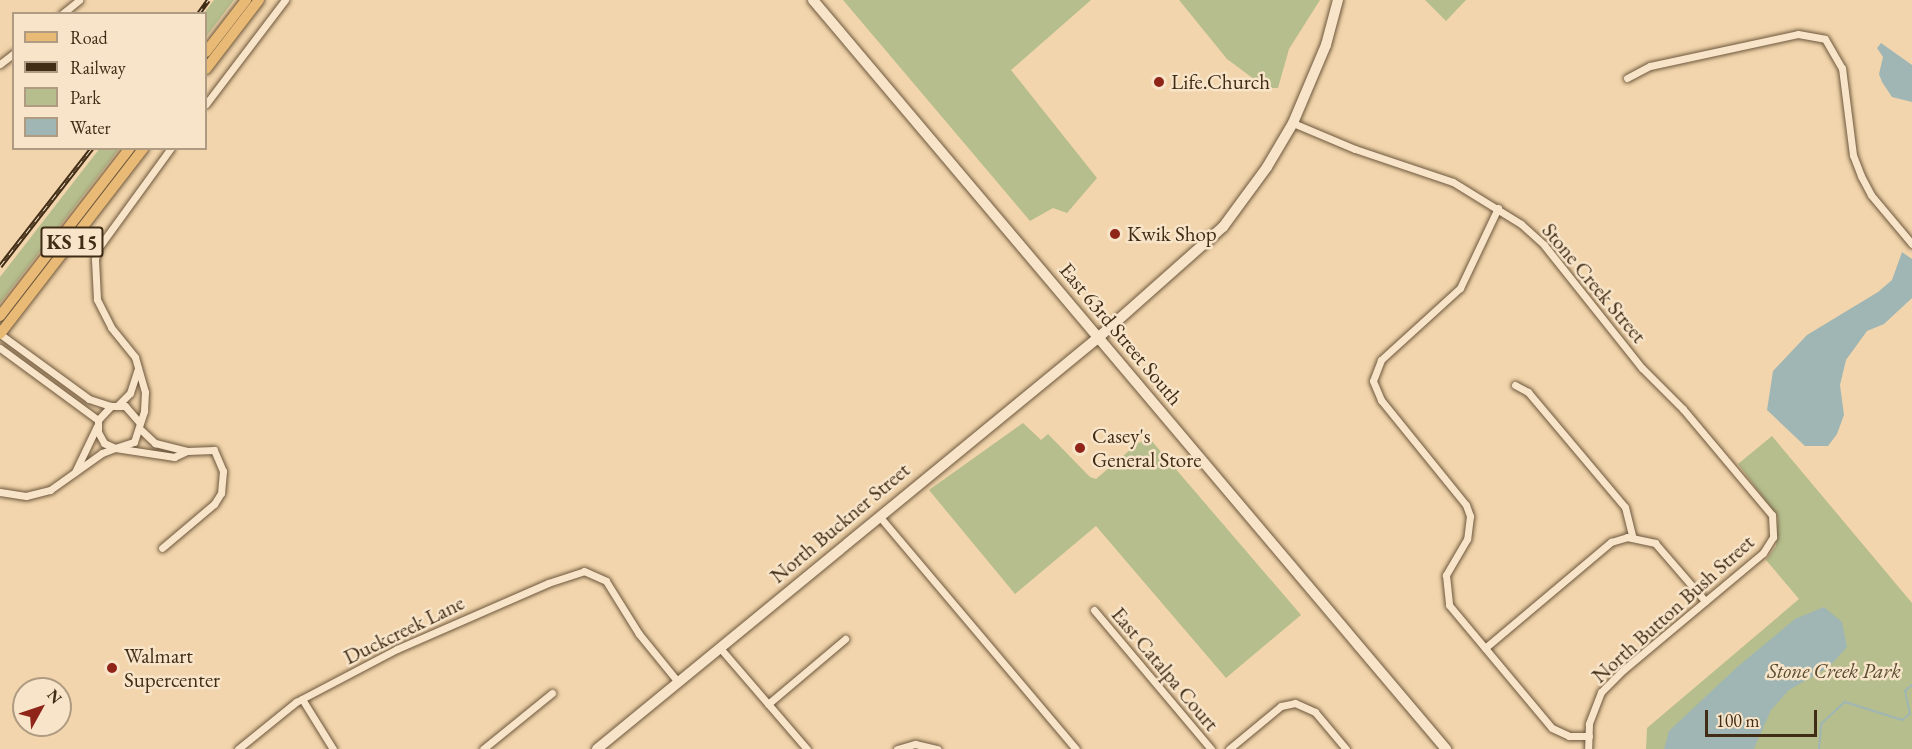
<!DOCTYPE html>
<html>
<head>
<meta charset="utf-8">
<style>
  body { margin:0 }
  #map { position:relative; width:1912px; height:749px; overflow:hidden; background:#f2d5ac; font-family:"EB Garamond",serif }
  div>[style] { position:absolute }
  .green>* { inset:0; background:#b6be8d }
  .water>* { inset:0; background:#9fb6b4 }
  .stream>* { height:2px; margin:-1px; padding:0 1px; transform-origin:1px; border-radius:1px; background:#9fb6b4 }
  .roads { filter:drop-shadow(0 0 2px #6d573c) drop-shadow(0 0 2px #6d573c) }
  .street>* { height:7px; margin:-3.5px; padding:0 3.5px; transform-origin:3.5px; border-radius:3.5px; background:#f7e4c9 }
  .secondary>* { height:10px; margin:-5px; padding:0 5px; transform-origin:5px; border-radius:5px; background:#f7e4c9 }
  .primary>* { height:10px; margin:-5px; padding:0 5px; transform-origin:5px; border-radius:5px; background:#e9ba76 }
  .rail>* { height:4.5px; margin-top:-2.25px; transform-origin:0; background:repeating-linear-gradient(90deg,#f7e4c9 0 7px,#412d16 0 14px); box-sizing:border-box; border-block:2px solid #412d16 }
  .dots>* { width:16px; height:16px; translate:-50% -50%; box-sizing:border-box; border:3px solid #f7e4c9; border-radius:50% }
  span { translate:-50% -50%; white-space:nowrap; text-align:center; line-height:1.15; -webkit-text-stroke:5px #f7e4c9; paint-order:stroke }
  .shield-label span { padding:2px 4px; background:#f7e4c9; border:2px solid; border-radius:4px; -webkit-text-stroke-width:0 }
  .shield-label { font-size:20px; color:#412d16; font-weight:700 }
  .poi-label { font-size:21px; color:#412d16 }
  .left { translate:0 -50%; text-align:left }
  .street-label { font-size:21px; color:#412d16 }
  .park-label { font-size:21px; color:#584a2e; font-style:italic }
  .legend { position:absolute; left:12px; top:12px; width:195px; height:138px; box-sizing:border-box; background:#f7e4c9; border:2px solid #ae9b81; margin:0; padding:8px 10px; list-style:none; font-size:18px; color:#412d16 }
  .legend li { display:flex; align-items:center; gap:12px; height:30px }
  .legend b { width:30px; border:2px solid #ae9b81 }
  .north { position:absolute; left:12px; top:677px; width:60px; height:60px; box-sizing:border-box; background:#f7e4c9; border:2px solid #ae9b81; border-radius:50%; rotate:50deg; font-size:16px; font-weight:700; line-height:24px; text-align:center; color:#412d16 }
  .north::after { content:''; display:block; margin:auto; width:21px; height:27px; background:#8f2418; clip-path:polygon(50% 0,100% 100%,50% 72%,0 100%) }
  .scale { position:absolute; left:1705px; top:710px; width:112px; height:27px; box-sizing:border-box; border:3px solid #412d16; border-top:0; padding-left:8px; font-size:18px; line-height:21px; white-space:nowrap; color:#412d16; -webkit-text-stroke:4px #f7e4c9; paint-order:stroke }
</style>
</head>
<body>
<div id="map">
  <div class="green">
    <i style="clip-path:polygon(214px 0,234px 0,206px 37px,204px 13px)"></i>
    <i style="clip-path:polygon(843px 0,1091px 0,1011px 70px,1097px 178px,1067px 213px,1053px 208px,1030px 221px)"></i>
    <i style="clip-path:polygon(1179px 0,1320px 0,1289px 49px,1278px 88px,1266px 88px,1227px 59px)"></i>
    <i style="clip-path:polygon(1425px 0,1466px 0,1446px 21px)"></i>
    <i style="clip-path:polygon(100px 148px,119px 149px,0 303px,0 277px)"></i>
    <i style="clip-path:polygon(1023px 423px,1041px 440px,1048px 434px,1090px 477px,1096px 479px,1138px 443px,1150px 439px,1301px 615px,1226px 678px,1096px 526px,1015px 594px,929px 490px)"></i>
    <i style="clip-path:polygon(1772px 436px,1912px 603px,1912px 749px,1646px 749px,1647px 728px,1799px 599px,1766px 560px,1776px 546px,1778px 517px,1738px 464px)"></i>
  </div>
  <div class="water">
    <i style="clip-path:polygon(1881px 43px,1912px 65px,1912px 102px,1892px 97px,1882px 82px,1879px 74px,1883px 57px,1877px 48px)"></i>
    <i style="clip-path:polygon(1902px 252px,1912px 259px,1912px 298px,1884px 324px,1867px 331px,1846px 360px,1840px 385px,1844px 415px,1837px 434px,1828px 446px,1805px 446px,1767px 410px,1773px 371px,1807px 335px,1878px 292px,1892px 280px)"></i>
    <i style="clip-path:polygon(1824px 607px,1842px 622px,1847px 647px,1829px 667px,1789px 690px,1771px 710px,1754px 749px,1664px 749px,1669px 731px,1736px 668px,1795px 619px)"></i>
  </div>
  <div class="stream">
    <i style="left:1819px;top:749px;width:25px;rotate:-85deg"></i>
    <i style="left:1821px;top:724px;width:33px;rotate:-43deg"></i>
    <i style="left:1845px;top:702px;width:60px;rotate:17.5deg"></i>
    <i style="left:1902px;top:720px;width:10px;rotate:-37deg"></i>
    <i style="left:1910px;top:714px;width:24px;rotate:-102deg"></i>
    <i style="left:1905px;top:691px;width:9px;rotate:-41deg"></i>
  </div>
  <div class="roads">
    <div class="street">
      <i style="left:62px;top:14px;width:22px;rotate:-39deg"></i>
      <i style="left:0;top:64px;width:18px;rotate:-38deg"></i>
      <i style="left:1627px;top:78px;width:26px;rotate:-28deg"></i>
      <i style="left:1650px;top:66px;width:151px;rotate:-12.2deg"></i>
      <i style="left:1798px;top:34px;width:27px;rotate:10deg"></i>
      <i style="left:1825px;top:39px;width:34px;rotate:60deg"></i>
      <i style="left:1842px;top:68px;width:88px;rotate:82.8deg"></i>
      <i style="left:1853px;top:155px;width:22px;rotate:69deg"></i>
      <i style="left:1861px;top:176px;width:21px;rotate:62deg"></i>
      <i style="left:1871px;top:195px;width:64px;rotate:50.1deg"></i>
      <i style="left:206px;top:104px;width:131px;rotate:-52.8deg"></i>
      <i style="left:1293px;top:123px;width:67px;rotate:22.8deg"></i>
      <i style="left:1355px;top:149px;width:103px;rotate:18.6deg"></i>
      <i style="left:1453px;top:182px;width:80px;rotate:31.7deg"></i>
      <i style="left:1521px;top:224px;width:31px;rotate:42deg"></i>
      <i style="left:1544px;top:245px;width:157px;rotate:51.5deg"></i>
      <i style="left:1642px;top:368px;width:58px;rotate:45deg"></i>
      <i style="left:1683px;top:409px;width:138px;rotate:50deg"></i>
      <i style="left:1772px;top:515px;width:22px;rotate:87deg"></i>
      <i style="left:1773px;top:537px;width:19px;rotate:122deg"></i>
      <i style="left:1763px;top:553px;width:182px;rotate:140.1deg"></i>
      <i style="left:1623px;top:670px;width:31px;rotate:135deg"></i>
      <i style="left:1601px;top:692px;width:34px;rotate:111deg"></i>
      <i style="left:1589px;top:724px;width:25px;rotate:92deg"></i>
      <i style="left:1498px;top:208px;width:89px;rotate:115.4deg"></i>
      <i style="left:1460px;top:288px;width:107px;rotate:137.7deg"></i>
      <i style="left:1381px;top:360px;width:22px;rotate:111deg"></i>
      <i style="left:1373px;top:381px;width:21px;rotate:67deg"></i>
      <i style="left:1381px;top:400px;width:135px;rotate:51deg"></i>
      <i style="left:1466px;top:505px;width:12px;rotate:70deg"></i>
      <i style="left:1470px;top:516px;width:23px;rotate:97deg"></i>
      <i style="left:1467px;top:539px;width:42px;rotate:120.3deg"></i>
      <i style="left:1446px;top:575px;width:30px;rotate:84deg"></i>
      <i style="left:1449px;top:605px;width:160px;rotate:50.1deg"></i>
      <i style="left:1552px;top:728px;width:19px;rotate:25deg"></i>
      <i style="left:1569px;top:736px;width:20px"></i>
      <i style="left:0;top:334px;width:110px;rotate:36.1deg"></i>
      <i style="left:89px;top:399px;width:23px;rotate:18deg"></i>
      <i style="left:0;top:348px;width:122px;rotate:36.3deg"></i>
      <i style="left:1515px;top:385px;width:15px;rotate:28deg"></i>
      <i style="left:1528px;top:392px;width:150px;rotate:49.9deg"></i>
      <i style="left:1625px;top:507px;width:30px;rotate:76deg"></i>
      <i style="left:118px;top:405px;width:17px;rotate:-45deg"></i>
      <i style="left:130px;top:393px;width:26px;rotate:-72deg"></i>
      <i style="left:139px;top:422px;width:21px;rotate:-131deg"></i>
      <i style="left:125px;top:406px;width:14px;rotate:180deg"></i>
      <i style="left:111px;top:406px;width:19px;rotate:133deg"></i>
      <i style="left:98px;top:420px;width:12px;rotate:90deg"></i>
      <i style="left:98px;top:432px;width:13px;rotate:61deg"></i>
      <i style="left:104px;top:443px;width:12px;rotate:24deg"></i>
      <i style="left:115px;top:448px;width:20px;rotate:-18deg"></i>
      <i style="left:134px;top:442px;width:33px;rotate:-72deg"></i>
      <i style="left:144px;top:411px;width:19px;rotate:-87deg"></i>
      <i style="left:145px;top:392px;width:36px;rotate:-106deg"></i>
      <i style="left:135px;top:357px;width:38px;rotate:-129deg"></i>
      <i style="left:111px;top:327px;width:31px;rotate:-117deg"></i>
      <i style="left:97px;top:299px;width:40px;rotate:-92.9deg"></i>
      <i style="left:95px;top:259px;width:13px;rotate:-72deg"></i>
      <i style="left:99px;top:247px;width:122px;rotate:-54deg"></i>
      <i style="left:140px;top:429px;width:21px;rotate:43deg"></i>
      <i style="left:155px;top:443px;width:33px;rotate:14deg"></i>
      <i style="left:187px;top:451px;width:27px;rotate:-2deg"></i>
      <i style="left:214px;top:450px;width:23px;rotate:67deg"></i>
      <i style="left:223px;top:471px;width:22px;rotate:95deg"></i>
      <i style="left:221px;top:493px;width:13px;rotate:122deg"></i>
      <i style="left:214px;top:504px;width:68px;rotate:139.8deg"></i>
      <i style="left:75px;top:472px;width:51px;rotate:-64.4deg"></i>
      <i style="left:0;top:492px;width:26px;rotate:9deg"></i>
      <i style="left:26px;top:496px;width:25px;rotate:-14deg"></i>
      <i style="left:50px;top:490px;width:64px;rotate:-35.4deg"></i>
      <i style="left:102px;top:453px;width:14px;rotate:-21deg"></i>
      <i style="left:115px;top:448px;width:60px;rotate:8.7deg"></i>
      <i style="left:174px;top:457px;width:14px;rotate:-25deg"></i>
      <i style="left:879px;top:516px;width:305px;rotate:49.8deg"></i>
      <i style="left:1094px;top:610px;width:182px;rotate:49.9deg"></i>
      <i style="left:720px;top:648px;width:133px;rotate:49.3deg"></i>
      <i style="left:1485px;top:648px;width:165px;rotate:-40.1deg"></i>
      <i style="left:1611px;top:542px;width:17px;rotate:-17deg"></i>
      <i style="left:1627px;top:537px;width:29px;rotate:12deg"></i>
      <i style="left:1655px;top:543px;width:77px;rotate:49.2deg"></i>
      <i style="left:302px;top:699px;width:59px;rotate:58.2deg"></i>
      <i style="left:768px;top:704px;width:101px;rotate:-40.2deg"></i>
      <i style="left:238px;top:749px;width:75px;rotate:-39deg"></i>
      <i style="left:296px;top:702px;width:114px;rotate:-27.7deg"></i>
      <i style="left:397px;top:649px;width:165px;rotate:-23.6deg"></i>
      <i style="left:548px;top:583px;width:38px;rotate:-18deg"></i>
      <i style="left:584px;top:571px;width:24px;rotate:24deg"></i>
      <i style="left:606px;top:581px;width:62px;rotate:58.1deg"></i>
      <i style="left:639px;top:634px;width:62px;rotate:50.9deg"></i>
      <i style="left:483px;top:749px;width:89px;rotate:-39.1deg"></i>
      <i style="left:897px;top:749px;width:19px;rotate:-16deg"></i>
      <i style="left:915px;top:744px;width:23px;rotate:13deg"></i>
      <i style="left:1229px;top:749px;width:67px;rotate:-39.6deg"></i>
      <i style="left:1281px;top:706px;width:14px;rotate:-12deg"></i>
      <i style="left:1295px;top:703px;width:22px;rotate:24deg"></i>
      <i style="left:1315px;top:712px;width:48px;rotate:50deg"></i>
    </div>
    <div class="secondary">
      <i style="left:813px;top:0;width:981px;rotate:49.8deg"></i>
      <i style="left:597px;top:749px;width:649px;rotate:-39.38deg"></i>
      <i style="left:1099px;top:337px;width:166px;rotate:-41.6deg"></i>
      <i style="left:1223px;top:227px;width:74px;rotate:-53.7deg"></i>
      <i style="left:1267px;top:167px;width:51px;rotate:-59.4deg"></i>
      <i style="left:1293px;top:123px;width:85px;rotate:-67.1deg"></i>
      <i style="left:1326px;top:45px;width:47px;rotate:-75.1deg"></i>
    </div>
    <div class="primary">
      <i style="left:206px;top:52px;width:66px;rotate:-52.4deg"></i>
      <i style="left:206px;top:69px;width:87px;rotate:-52.5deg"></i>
      <i style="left:0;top:316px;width:212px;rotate:-52.3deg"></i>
      <i style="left:0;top:334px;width:235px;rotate:-52.3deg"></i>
    </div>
  </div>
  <div class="rail">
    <i style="left:198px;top:14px;width:17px;rotate:-54deg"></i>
    <i style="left:0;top:266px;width:150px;rotate:-52.1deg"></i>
  </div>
  <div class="dots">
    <i style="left:1159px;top:82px;background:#8f2418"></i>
    <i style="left:1115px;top:234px;background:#8f2418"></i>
    <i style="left:1080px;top:448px;background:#8f2418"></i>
    <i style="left:112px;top:668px;background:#8f2418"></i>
  </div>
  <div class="shield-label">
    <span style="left:72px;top:242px">KS 15</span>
  </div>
  <div class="poi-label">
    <span class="left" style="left:1171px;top:82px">Life.Church</span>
    <span class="left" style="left:1127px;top:234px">Kwik Shop</span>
    <span class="left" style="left:1092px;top:448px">Casey's<br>General Store</span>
    <span class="left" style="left:124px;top:668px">Walmart<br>Supercenter</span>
  </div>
  <div class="street-label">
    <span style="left:1594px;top:283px;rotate:50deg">Stone Creek Street</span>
    <span style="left:1121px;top:334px;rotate:50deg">East 63rd Street South</span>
    <span style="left:840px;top:523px;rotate:-40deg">North Buckner Street</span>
    <span style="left:1673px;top:609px;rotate:-42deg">North Button Bush Street</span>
    <span style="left:404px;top:630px;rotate:-26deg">Duckcreek Lane</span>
    <span style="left:1165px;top:669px;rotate:50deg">East Catalpa Court</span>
  </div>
  <div class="park-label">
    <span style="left:1834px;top:671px">Stone Creek Park</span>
  </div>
  <ul class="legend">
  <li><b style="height:8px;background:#e9ba76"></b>Road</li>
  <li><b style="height:8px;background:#412d16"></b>Railway</li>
  <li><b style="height:16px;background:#b6be8d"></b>Park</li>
  <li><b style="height:16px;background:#9fb6b4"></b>Water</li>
  </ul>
  <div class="north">N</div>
  <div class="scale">100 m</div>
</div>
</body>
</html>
